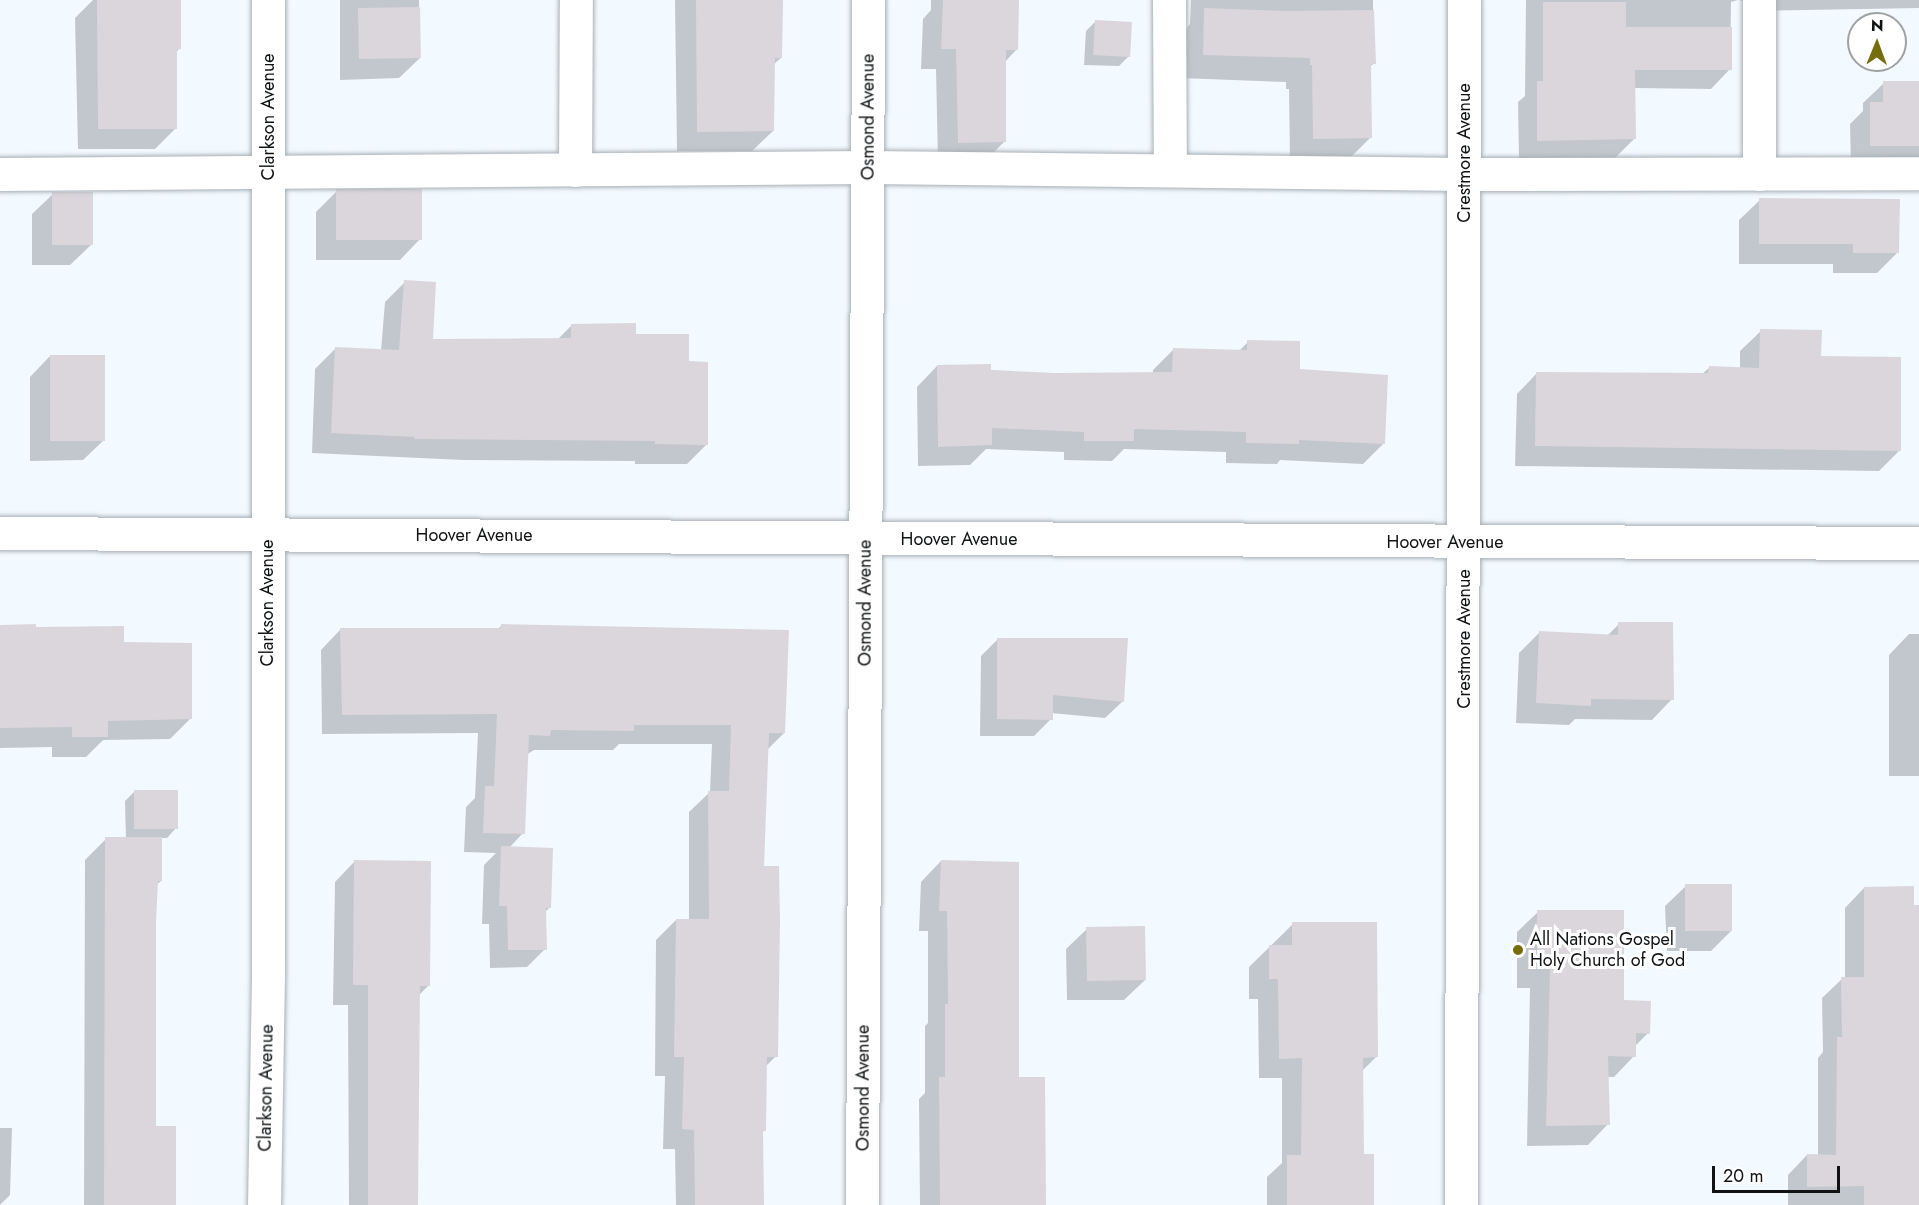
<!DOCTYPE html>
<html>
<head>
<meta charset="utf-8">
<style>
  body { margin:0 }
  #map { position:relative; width:1919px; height:1205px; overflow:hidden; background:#f2f9ff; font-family:Jost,sans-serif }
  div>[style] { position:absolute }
  .shadow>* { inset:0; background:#0003 }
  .building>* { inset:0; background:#dbd6dc; transform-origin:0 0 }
  .roads { filter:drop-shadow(0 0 2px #a9b0b5) drop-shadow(0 0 2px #a9b0b5) }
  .minor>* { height:33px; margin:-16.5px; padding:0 16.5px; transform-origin:16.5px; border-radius:16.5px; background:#fff }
  .dots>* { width:16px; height:16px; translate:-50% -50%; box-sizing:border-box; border:3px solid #fff; border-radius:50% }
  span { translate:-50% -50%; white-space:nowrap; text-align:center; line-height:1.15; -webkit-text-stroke:6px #fff; paint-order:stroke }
  .street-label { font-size:18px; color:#101214 }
  .poi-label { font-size:18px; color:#101214 }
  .left { translate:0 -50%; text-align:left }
  .north { position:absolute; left:1847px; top:12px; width:60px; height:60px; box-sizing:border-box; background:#fff; border:2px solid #9fa0a1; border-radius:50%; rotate:1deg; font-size:16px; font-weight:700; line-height:24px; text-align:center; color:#101214 }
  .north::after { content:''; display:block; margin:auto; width:21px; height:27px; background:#766e0c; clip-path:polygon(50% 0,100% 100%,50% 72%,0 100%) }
  .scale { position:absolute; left:1712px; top:1166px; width:128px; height:27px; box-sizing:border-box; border:3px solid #101214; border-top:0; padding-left:8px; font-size:18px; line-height:21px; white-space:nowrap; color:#101214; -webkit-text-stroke:4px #fff; paint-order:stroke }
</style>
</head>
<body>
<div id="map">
  <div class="shadow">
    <i style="clip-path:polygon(93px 0,180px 0,179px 49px,176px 52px,176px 128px,155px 149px,78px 149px,75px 18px)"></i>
    <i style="clip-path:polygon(340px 0,419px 0,420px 58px,399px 78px,340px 80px)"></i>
    <i style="clip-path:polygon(675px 0,775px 0,781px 58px,773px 65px,773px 131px,752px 151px,677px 151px)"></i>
    <i style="clip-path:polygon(931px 0,1017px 0,1016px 50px,1005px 62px,1005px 141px,984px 162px,938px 162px,936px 69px,921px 69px,923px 19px,931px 10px)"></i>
    <i style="clip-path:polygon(1191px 0,1373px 0,1374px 63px,1369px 68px,1370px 138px,1346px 162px,1290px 162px,1289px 89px,1286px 89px,1286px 82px,1180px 78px,1181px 34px,1190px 24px)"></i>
    <i style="clip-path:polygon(1526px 0,1738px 0,1731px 2px,1730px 69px,1711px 89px,1634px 88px,1634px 139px,1615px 158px,1519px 159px,1518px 102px,1525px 96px)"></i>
    <i style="clip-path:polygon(1739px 0,1919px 0,1919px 8px,1756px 11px,1750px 3px)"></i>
    <i style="clip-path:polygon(1096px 21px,1129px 56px,1119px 66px,1084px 65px,1086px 31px)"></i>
    <i style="clip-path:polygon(1919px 82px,1919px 165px,1851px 166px,1850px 124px,1863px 111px,1863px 103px,1884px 83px)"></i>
    <i style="clip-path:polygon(336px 192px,420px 239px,400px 260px,316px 260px,316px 212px)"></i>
    <i style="clip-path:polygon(53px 194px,91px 245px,70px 265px,32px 265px,32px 214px)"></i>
    <i style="clip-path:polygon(1760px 200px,1898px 252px,1877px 273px,1833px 273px,1833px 264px,1739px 264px,1739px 220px)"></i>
    <i style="clip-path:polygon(405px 282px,431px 340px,557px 340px,572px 325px,635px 336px,687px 363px,707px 444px,687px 464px,635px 464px,635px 461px,463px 460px,312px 453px,315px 369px,335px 349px,381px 351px,385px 302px)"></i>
    <i style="clip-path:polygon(1761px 331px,1819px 358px,1899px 451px,1879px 471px,1515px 466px,1517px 394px,1537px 373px,1702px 374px,1709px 368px,1740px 369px,1740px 351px)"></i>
    <i style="clip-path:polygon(1248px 342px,1298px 371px,1383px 444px,1363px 464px,1280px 460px,1277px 464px,1226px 463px,1226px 452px,1124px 449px,1112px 461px,1064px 460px,1064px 452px,986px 449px,970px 465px,918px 466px,917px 387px,937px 366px,1055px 375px,1153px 374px,1153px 370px,1173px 350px,1239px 351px)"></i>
    <i style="clip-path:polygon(50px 356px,104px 440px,83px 460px,30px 461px,30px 377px)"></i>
    <i style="clip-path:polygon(1619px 624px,1672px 699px,1652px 720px,1575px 719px,1569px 725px,1516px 723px,1519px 653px,1539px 633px,1607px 636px)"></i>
    <i style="clip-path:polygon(502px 625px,784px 733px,767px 750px,762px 868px,776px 1056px,765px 1067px,764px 1131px,762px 1133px,763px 1205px,676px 1205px,675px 1149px,663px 1149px,665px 1076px,655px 1076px,656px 940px,676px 920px,689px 920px,689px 812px,710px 792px,712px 744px,619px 744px,613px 750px,534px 750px,526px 755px,523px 833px,509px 848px,550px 907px,544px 913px,545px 949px,527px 967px,490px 968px,489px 924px,482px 924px,484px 865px,496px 853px,464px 852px,466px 807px,475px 798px,478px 733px,322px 734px,321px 650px,340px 630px,498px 629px)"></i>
    <i style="clip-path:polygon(0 626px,34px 628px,123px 644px,191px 718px,170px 739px,103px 740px,86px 757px,52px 757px,52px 747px,0 748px)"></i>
    <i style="clip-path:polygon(1909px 634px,1919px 634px,1919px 776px,1889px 776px,1889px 655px)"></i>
    <i style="clip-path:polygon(998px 639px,1123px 701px,1105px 718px,1051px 713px,1051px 719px,1034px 736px,980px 736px,981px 656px)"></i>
    <i style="clip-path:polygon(135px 791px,177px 827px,167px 838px,161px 838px,161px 881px,156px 885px,155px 922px,154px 1128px,174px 1205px,84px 1205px,85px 860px,106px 839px,126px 839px,125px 801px)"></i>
    <i style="clip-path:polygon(355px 861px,429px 985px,418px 996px,416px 1205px,349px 1205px,348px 1005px,333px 1005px,335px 882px)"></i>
    <i style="clip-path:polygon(941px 861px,1017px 1079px,1044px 1205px,920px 1205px,919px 1099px,925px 1093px,925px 1026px,928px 1023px,928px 931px,919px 931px,921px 882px)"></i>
    <i style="clip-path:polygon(1686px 886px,1732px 930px,1711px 951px,1667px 951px,1665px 906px)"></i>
    <i style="clip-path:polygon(1864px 888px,1919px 907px,1919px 1205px,1788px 1205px,1788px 1175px,1807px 1155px,1818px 1156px,1818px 1058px,1823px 1052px,1822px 998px,1842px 979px,1845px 979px,1845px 908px)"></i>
    <i style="clip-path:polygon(1538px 912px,1622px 1001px,1648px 1033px,1634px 1047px,1634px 1056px,1614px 1077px,1607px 1077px,1608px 1124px,1588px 1145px,1527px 1146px,1530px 988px,1517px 988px,1517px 932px)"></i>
    <i style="clip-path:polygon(1293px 924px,1376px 1057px,1362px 1071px,1362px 1156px,1373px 1205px,1267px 1205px,1267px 1177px,1282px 1163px,1282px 1078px,1259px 1078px,1258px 999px,1249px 999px,1249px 967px)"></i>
    <i style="clip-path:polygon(1087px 929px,1145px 980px,1124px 1000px,1067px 1000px,1066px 949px)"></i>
    <i style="clip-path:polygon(0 1128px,12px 1128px,10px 1195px,0 1205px)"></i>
  </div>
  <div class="building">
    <i style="clip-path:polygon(97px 0,181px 0,181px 49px,177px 49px,177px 129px,98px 129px)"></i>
    <i style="clip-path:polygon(696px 0,783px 0,782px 58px,775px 58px,774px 131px,697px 132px)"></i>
    <i style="clip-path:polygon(943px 0,1019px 0,1018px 50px,1006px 50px,1006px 142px,958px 143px,956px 49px,941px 49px)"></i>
    <i style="clip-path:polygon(1543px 2px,1626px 2px,1626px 27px,1732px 27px,1732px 70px,1635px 70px,1636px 139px,1537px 141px,1537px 81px,1543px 81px)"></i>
    <i style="left:420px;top:7px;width:51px;height:62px;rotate:89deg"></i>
    <i style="clip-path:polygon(1204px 8px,1285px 11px,1374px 10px,1376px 64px,1371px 64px,1372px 138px,1313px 139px,1312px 65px,1310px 65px,1310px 58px,1203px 55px)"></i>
    <i style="left:1095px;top:20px;width:37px;height:35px;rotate:3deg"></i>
    <i style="clip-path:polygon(1883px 81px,1919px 81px,1919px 146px,1870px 146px,1870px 102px,1883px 102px)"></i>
    <i style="left:422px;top:189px;width:51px;height:86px;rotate:90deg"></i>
    <i style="left:52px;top:192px;width:41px;height:53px"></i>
    <i style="clip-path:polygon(1759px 198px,1900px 199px,1899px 253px,1853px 253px,1853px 244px,1759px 244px)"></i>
    <i style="clip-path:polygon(404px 280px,436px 282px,433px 339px,571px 338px,571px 324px,636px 323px,636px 334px,689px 334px,689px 361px,708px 362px,708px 445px,655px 444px,655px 441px,414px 439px,415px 437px,331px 433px,335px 347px,399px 350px)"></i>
    <i style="clip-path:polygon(1760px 329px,1822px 330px,1821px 356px,1901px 357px,1901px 451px,1535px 446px,1536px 372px,1708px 373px,1709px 366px,1759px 368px)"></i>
    <i style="clip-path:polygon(1247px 340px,1300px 341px,1300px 369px,1388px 375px,1385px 444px,1299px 440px,1299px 444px,1246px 443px,1246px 432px,1134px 429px,1134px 441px,1084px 441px,1084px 432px,992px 428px,992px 445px,938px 447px,937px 365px,991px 364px,991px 370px,1055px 373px,1172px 372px,1173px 348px,1247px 350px)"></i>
    <i style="left:50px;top:355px;width:55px;height:86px"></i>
    <i style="clip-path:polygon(1618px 622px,1673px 622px,1674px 700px,1591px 699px,1591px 706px,1536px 703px,1539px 631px,1618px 635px)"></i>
    <i style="clip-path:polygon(36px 624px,36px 627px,124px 626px,124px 642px,192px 643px,192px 719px,108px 721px,108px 737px,72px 737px,72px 727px,0 728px,0 625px)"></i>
    <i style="clip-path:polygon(501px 624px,789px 630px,785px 733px,769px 733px,764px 866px,779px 866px,780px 921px,778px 1057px,767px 1057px,766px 1131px,763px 1131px,764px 1205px,695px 1205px,694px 1130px,682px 1129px,684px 1057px,674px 1057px,676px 919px,709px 919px,708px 791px,729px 791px,731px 725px,634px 725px,634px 731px,551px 730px,550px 736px,529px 735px,525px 834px,483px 833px,485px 786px,494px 786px,497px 714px,342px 715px,340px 628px,501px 628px)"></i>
    <i style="clip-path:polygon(997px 638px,1128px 638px,1124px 702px,1053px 695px,1053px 720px,997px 719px)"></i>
    <i style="left:134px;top:790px;width:44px;height:39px"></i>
    <i style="clip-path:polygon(105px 837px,162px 837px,162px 881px,158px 881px,156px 922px,156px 1126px,176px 1126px,176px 1205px,104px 1205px)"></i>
    <i style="clip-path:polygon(501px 846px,553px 848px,551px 908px,546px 908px,547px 950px,508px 950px,507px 906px,499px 906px)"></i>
    <i style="clip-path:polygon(354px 860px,431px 861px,430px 986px,420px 986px,418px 1205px,368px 1205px,368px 985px,353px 985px)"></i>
    <i style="clip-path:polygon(941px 860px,1019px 862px,1019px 1077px,1045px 1077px,1046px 1205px,940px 1205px,939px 1077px,945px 1077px,945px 1004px,948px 1004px,947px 911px,939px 911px)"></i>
    <i style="left:1685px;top:884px;width:47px;height:47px"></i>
    <i style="clip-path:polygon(1914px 886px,1914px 905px,1919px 905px,1919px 1205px,1864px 1205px,1864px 1186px,1807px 1187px,1807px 1154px,1836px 1155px,1837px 1037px,1842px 1037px,1841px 977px,1864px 977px,1864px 887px)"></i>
    <i style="clip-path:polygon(1537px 910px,1624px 910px,1624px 1000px,1651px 1001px,1650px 1034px,1636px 1033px,1636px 1057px,1608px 1056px,1610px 1125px,1546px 1126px,1550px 969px,1537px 968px)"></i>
    <i style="clip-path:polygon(1292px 922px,1377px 922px,1378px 1057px,1363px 1058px,1364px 1154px,1374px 1154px,1374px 1205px,1287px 1205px,1287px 1155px,1301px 1155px,1302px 1058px,1279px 1059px,1278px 979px,1269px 979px,1269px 945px,1292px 945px)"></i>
    <i style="left:1145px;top:926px;width:54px;height:59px;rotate:89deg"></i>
  </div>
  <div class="roads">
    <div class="minor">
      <i style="left:1169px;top:0;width:170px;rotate:89.7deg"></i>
      <i style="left:575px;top:170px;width:170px;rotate:-89.7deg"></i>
      <i style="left:0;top:174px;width:868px;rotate:-0.46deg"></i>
      <i style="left:868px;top:167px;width:596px;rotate:0.67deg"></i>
      <i style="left:1464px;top:174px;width:455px;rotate:-0.1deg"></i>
      <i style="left:1759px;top:174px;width:174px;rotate:-90deg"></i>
      <i style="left:0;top:533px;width:1919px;rotate:0.3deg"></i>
      <i style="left:264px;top:1205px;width:235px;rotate:-89deg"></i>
      <i style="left:268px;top:970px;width:970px;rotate:-90deg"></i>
      <i style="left:862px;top:1205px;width:1205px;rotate:-89.71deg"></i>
      <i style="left:1461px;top:1205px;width:1205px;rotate:-89.86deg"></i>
    </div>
  </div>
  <div class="dots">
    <i style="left:1518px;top:950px;background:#766e0c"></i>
  </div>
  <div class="street-label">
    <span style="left:268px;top:117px;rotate:-90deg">Clarkson Avenue</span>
    <span style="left:868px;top:117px;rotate:-90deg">Osmond Avenue</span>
    <span style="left:1464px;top:153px;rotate:-90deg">Crestmore Avenue</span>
    <span style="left:474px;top:535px">Hoover Avenue</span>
    <span style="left:959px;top:539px">Hoover Avenue</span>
    <span style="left:1445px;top:542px">Hoover Avenue</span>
    <span style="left:267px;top:603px;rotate:-90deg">Clarkson Avenue</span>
    <span style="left:865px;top:603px;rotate:-90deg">Osmond Avenue</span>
    <span style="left:1464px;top:639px;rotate:-90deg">Crestmore Avenue</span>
    <span style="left:266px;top:1088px;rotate:-89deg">Clarkson Avenue</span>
    <span style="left:863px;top:1088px;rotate:-90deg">Osmond Avenue</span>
  </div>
  <div class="poi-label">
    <span class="left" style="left:1530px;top:950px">All Nations Gospel<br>Holy Church of God</span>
  </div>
  <div class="north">N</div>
  <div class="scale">20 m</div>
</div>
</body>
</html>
